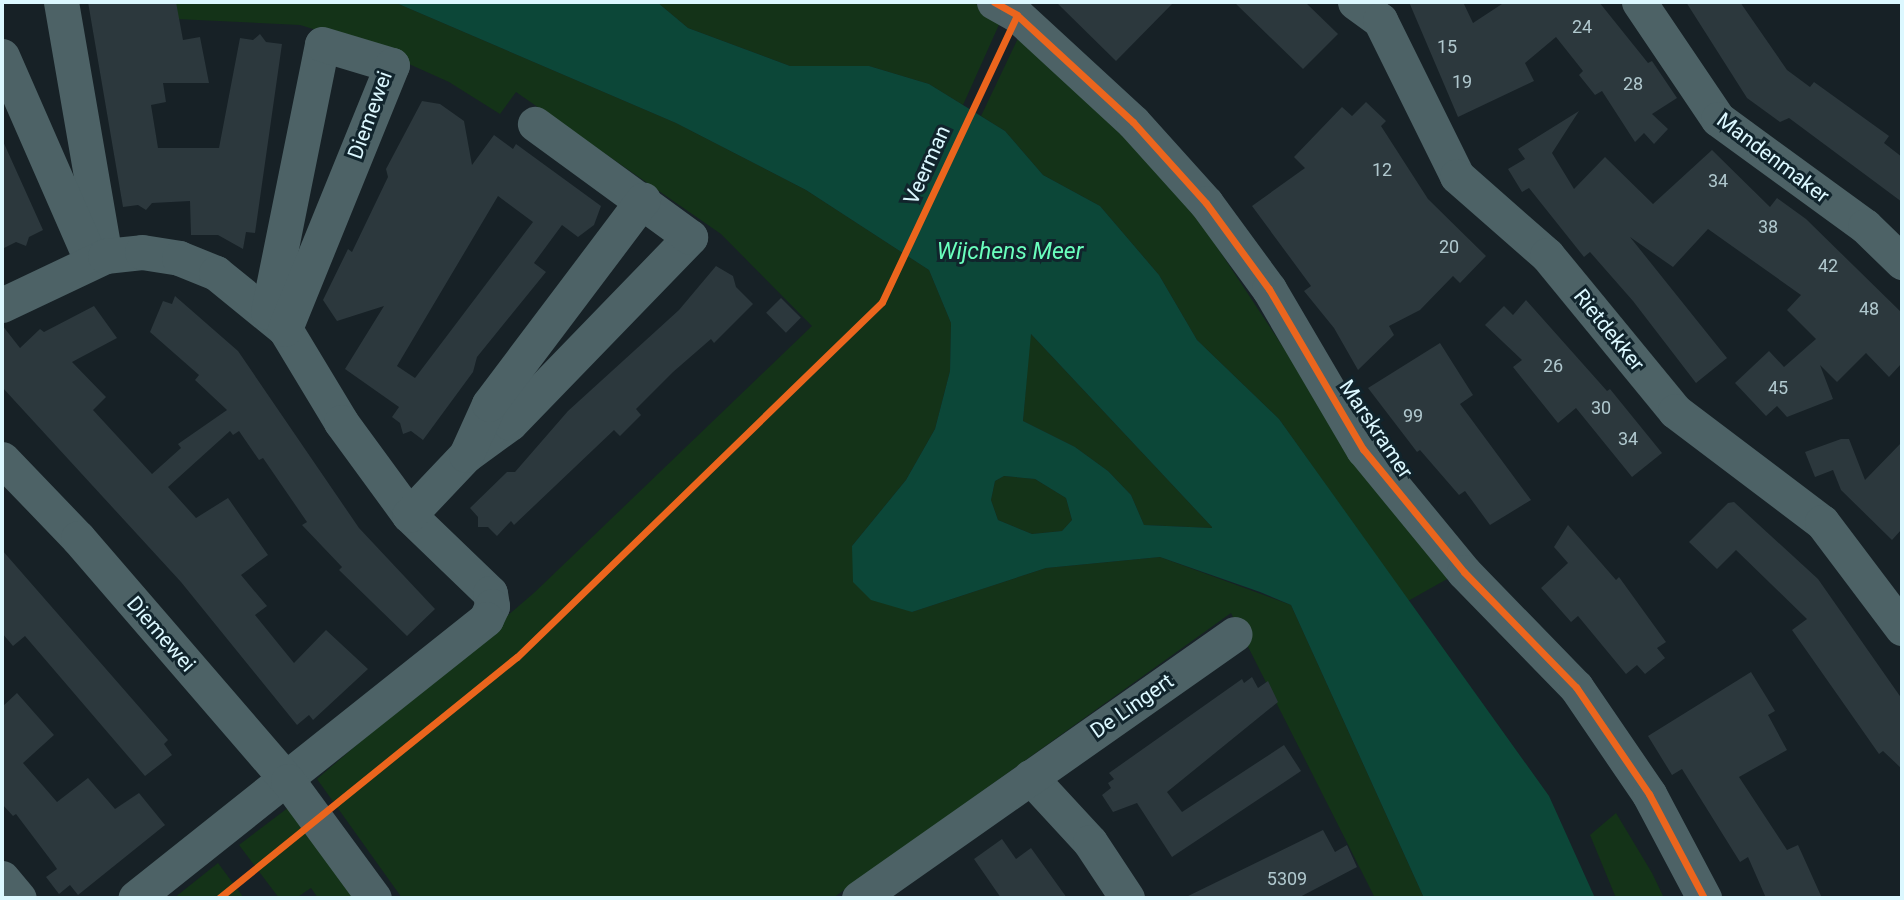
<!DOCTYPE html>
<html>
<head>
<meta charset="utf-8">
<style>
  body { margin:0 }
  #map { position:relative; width:1904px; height:900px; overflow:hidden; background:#172126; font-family:Roboto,sans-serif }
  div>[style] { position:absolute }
  .green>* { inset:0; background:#143318 }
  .water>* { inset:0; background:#0c4738 }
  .building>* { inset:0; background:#2c383d; transform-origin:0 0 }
  .minor>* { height:35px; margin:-17.5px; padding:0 17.5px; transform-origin:17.5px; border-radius:17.5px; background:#4d6266 }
  .cycleway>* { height:7px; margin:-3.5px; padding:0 3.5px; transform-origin:3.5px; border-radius:3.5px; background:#eb651d }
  span { translate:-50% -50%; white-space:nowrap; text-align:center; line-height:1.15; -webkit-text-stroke:6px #11242c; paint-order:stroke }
  .number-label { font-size:18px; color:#b0c8ce }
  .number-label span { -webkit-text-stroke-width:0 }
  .street-label { font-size:21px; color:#dcf8ff }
  .water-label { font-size:23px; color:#6affbd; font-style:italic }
  .frame { position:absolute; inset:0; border:4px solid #dcf8ff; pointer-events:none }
</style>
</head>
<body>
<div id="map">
  <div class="green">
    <i style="clip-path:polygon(173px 2px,394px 2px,676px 123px,806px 190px,929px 270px,951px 323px,950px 371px,935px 429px,906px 480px,852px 546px,912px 612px,1046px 568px,1160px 557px,1291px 605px,1424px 898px,1375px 898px,1231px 613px,833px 898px,402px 898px,317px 779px,535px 592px,812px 326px,721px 234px,516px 92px,500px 114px,449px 82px,369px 46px,300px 25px,176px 19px)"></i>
    <i style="clip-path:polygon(657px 2px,972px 2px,1002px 18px,963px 105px,929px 84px,869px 66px,790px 66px,688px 28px)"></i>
    <i style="clip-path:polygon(1021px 32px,1188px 203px,1365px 471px,1456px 574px,1408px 601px,1279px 419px,1197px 340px,1159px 275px,1100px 206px,1043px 175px,1005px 131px,981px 116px)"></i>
    <i style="clip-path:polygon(1030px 333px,1213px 528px,1144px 525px,1131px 495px,1108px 471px,1075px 447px,1023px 421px)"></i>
    <i style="clip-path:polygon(1004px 476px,1035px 479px,1066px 498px,1072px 520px,1062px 531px,1032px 534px,998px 520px,991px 500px,995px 481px)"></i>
    <i style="clip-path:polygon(289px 807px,355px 898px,318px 898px,311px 888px,296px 898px,279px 898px,239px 845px)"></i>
    <i style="clip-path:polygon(1616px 813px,1652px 873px,1664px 898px,1616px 898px,1590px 835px)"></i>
    <i style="clip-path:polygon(218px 863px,244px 898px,174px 898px)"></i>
  </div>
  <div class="water">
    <i style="clip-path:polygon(evenodd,394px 2px,657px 2px,688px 28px,790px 66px,869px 66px,929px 84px,1005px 131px,1043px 175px,1100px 206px,1159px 275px,1197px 340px,1279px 419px,1549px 796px,1595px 898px,1424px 898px,1291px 605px,1260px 592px,1160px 557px,1046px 568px,912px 612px,871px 600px,853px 582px,852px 546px,906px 480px,935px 429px,950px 371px,951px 323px,929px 270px,806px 190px,676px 123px,394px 2px,1031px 334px,1212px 527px,1212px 528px,1144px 525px,1131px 495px,1108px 471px,1075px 447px,1023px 421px,1031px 334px,394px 2px,1004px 476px,1035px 479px,1066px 498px,1072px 520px,1062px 531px,1032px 534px,998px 520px,991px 500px,995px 481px,1004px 476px)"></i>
  </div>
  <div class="building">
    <i style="clip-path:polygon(88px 2px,176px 2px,183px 40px,200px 37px,209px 83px,163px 83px,166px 102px,151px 105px,158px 148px,219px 148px,240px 38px,253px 40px,260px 34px,266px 42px,282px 44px,255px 233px,246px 232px,243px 249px,218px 235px,191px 235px,190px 201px,152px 203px,146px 210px,138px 205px,123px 207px)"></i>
    <i style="clip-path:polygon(1056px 2px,1174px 2px,1116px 61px)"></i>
    <i style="clip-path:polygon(1234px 2px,1305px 2px,1338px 34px,1303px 69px)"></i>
    <i style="clip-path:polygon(1409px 2px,1463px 2px,1473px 23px,1505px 2px,1599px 2px,1648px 63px,1652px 61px,1677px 98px,1652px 114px,1668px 129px,1654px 144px,1644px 133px,1635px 142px,1602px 91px,1595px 95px,1579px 75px,1583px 71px,1556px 37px,1525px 63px,1534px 81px,1458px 117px)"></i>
    <i style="clip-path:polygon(1686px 2px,1740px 2px,1787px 70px,1810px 87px,1814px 82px,1889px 136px,1884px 143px,1902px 157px,1902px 202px,1789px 118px,1780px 122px,1747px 98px)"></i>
    <i style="clip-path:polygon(evenodd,422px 101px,440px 104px,464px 121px,472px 165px,494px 135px,513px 149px,516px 144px,601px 206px,594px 225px,578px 237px,562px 225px,534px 263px,546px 272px,477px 357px,473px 372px,423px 440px,411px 431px,403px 434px,400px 423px,392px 417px,399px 407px,345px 369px,384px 306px,337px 321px,323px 300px,348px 249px,352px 252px,388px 177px,386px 169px,422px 101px,498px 196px,533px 222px,415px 378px,397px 366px,498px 196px)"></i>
    <i style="clip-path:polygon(1366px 102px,1386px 121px,1381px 126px,1428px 199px,1486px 256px,1460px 283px,1453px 276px,1420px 310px,1389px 326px,1394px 335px,1358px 370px,1334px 328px,1304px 291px,1311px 286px,1252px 206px,1305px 168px,1294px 157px,1342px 107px,1352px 116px)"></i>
    <i style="clip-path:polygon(1579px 111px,1552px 153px,1574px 189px,1605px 157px,1653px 204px,1712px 150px,1770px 207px,1777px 198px,1806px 219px,1902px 313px,1902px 363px,1889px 377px,1866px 353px,1837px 382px,1820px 365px,1833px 399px,1787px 417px,1777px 406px,1766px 416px,1735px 383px,1769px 351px,1784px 367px,1816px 339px,1787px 310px,1801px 295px,1708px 229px,1673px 267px,1630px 237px,1727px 358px,1696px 383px,1633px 301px,1590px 252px,1584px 257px,1529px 188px,1522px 192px,1508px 169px,1525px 159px,1518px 149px)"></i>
    <i style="clip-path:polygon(2px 139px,43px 230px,29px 237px,26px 246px,16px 242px,2px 249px)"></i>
    <i style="clip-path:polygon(716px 266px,733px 276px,736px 287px,753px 304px,714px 343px,711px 339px,673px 372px,636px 409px,641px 415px,620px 436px,614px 430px,514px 525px,511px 521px,497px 536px,488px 527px,478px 527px,478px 517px,470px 508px,507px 472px,515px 472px,568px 411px,679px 310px)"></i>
    <i style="clip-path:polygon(175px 296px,238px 351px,359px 528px,435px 609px,407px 636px,339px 570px,342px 567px,302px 525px,307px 522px,263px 458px,259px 460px,239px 431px,233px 435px,230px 431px,168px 487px,196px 518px,228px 498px,268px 555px,241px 575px,267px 606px,255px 615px,294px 663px,326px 630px,368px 669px,313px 720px,309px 715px,297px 725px,181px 582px,2px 387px,2px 325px,20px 348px,40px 329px,44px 332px,94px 306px,117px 338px,72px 362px,106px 397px,93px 410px,152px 474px,181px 448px,178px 444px,227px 410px,195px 380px,199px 375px,150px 332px,163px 301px,172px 304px)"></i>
    <i style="left:781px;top:298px;width:28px;height:21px;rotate:45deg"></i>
    <i style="clip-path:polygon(1526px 300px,1607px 391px,1610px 389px,1662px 453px,1632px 477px,1576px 408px,1558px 423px,1513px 367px,1522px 360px,1485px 325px,1504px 306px,1513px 315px)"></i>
    <i style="clip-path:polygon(1440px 343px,1473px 395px,1460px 404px,1531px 500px,1490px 525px,1465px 491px,1459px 495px,1420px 450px,1417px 452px,1368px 388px)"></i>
    <i style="clip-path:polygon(1841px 439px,1849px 439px,1865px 480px,1902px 442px,1902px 529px,1892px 540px,1841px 490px,1833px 470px,1815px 477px,1805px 452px)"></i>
    <i style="clip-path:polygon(1734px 502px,1818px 579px,1902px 699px,1902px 769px,1883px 751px,1879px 754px,1792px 630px,1807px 619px,1736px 550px,1717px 569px,1689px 542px,1728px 503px)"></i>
    <i style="clip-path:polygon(1568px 525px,1616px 580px,1619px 577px,1666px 642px,1657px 648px,1665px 658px,1645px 674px,1637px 665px,1626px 674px,1578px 616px,1571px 622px,1541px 588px,1568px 563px,1554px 547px)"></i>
    <i style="clip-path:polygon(2px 550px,168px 740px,164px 744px,172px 755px,145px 776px,25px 636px,13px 646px,2px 633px)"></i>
    <i style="clip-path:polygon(1751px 672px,1775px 711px,1768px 715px,1787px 750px,1739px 777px,1787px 850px,1798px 845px,1822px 898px,1766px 898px,1748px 857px,1740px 862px,1682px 769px,1672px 775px,1648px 736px)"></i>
    <i style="clip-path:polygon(1252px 677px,1258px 688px,1268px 681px,1278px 702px,1167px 792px,1182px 812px,1284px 745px,1301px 771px,1172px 857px,1137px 803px,1113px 812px,1102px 795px,1111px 788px,1108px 783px,1114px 779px,1109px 773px,1242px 679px,1244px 683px)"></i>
    <i style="clip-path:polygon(17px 693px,54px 735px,23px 763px,57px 802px,88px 778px,115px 809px,139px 793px,165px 825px,78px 895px,70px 885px,59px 894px,46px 877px,57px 869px,53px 863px,16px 814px,13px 816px,2px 804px,2px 707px)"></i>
    <i style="clip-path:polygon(1323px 830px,1335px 852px,1347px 845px,1357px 867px,1298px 898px,1184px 898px)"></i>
    <i style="clip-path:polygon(1002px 839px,1016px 859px,1031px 848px,1067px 898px,1001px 898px,974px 859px)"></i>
  </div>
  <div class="minor">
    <i style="left:61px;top:2px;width:258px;rotate:80.2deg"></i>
    <i style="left:994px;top:2px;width:26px;rotate:29deg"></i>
    <i style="left:1017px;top:15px;width:158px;rotate:42.7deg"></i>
    <i style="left:1133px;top:122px;width:109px;rotate:48deg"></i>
    <i style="left:1206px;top:203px;width:107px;rotate:53.8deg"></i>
    <i style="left:1269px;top:289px;width:186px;rotate:59.6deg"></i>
    <i style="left:1363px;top:449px;width:159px;rotate:50.6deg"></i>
    <i style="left:1464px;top:572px;width:161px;rotate:45.8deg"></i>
    <i style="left:1576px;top:687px;width:130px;rotate:55.7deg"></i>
    <i style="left:1649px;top:794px;width:118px;rotate:62.1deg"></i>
    <i style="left:1355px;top:2px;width:31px;rotate:36deg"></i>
    <i style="left:1380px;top:20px;width:174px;rotate:63.7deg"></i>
    <i style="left:1457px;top:176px;width:120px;rotate:41.3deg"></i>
    <i style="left:1547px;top:255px;width:202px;rotate:50.6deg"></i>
    <i style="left:1675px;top:411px;width:184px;rotate:37.1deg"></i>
    <i style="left:1822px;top:522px;width:133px;rotate:53deg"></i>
    <i style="left:1639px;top:2px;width:141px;rotate:56deg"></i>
    <i style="left:1718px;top:119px;width:182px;rotate:36.1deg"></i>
    <i style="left:1865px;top:226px;width:52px;rotate:44.2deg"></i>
    <i style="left:2px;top:56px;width:223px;rotate:66.4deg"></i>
    <i style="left:2px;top:305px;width:114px;rotate:-25.4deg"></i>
    <i style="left:105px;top:256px;width:37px;rotate:-6deg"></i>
    <i style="left:142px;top:252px;width:37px;rotate:9deg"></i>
    <i style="left:179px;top:258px;width:40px;rotate:22deg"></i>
    <i style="left:216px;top:273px;width:89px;rotate:39.1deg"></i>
    <i style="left:285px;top:329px;width:109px;rotate:58.9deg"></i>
    <i style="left:341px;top:422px;width:115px;rotate:53.8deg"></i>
    <i style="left:409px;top:515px;width:112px;rotate:43.9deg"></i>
    <i style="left:490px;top:593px;width:13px;rotate:81deg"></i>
    <i style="left:492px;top:606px;width:14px;rotate:115deg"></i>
    <i style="left:486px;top:619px;width:448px;rotate:141.5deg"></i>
    <i style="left:268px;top:312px;width:273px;rotate:-78.6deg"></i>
    <i style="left:322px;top:44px;width:73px;rotate:16.7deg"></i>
    <i style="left:392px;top:65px;width:285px;rotate:112.1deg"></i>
    <i style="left:466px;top:455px;width:54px;rotate:-36deg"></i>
    <i style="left:510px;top:423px;width:259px;rotate:-45.9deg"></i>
    <i style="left:690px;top:237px;width:192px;rotate:-143.9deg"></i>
    <i style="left:2px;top:459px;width:110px;rotate:46.1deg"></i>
    <i style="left:78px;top:538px;width:321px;rotate:49.2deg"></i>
    <i style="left:288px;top:781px;width:145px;rotate:53.7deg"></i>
    <i style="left:409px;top:515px;width:83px;rotate:-46.5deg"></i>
    <i style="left:466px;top:455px;width:56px;rotate:-65.7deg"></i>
    <i style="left:489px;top:404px;width:256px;rotate:-53deg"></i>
    <i style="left:1030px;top:777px;width:88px;rotate:47.3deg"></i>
    <i style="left:1090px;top:842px;width:67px;rotate:56.5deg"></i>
    <i style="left:2px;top:878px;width:26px;rotate:50deg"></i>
    <i style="left:859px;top:898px;width:459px;rotate:-35.1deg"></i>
  </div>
  <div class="cycleway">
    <i style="left:994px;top:2px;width:26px;rotate:29deg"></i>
    <i style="left:1017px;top:15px;width:158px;rotate:42.7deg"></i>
    <i style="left:1133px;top:122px;width:109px;rotate:48deg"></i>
    <i style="left:1206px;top:203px;width:107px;rotate:53.8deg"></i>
    <i style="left:1269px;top:289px;width:186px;rotate:59.6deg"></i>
    <i style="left:1363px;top:449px;width:159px;rotate:50.6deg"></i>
    <i style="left:1464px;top:572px;width:161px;rotate:45.8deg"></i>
    <i style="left:1576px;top:687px;width:130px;rotate:55.7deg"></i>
    <i style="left:1649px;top:794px;width:118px;rotate:62.1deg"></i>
    <i style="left:219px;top:898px;width:383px;rotate:-39deg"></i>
    <i style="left:517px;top:657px;width:509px;rotate:-44.2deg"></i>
    <i style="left:882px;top:302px;width:317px;rotate:-64.8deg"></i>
  </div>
  <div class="number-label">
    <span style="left:1582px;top:27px">24</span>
    <span style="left:1447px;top:47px">15</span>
    <span style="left:1462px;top:82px">19</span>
    <span style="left:1633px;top:84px">28</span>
    <span style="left:1382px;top:170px">12</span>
    <span style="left:1718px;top:181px">34</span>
    <span style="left:1768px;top:227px">38</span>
    <span style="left:1449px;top:247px">20</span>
    <span style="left:1828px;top:266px">42</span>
    <span style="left:1869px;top:309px">48</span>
    <span style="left:1553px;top:366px">26</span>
    <span style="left:1778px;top:388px">45</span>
    <span style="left:1601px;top:408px">30</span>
    <span style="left:1413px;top:416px">99</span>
    <span style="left:1628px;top:439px">34</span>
    <span style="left:1287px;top:879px">5309</span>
  </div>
  <div class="street-label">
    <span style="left:370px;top:115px;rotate:-70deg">Diemewei</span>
    <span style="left:1773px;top:158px;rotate:37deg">Mandenmaker</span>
    <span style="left:927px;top:165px;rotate:-66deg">Veerman</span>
    <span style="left:1609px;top:330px;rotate:51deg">Rietdekker</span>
    <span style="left:1376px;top:429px;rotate:56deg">Marskramer</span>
    <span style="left:161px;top:634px;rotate:49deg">Diemewei</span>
    <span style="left:1132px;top:706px;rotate:-35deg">De Lingert</span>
  </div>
  <div class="water-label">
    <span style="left:1010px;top:252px">Wijchens Meer</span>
  </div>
  <div class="frame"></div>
</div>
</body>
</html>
